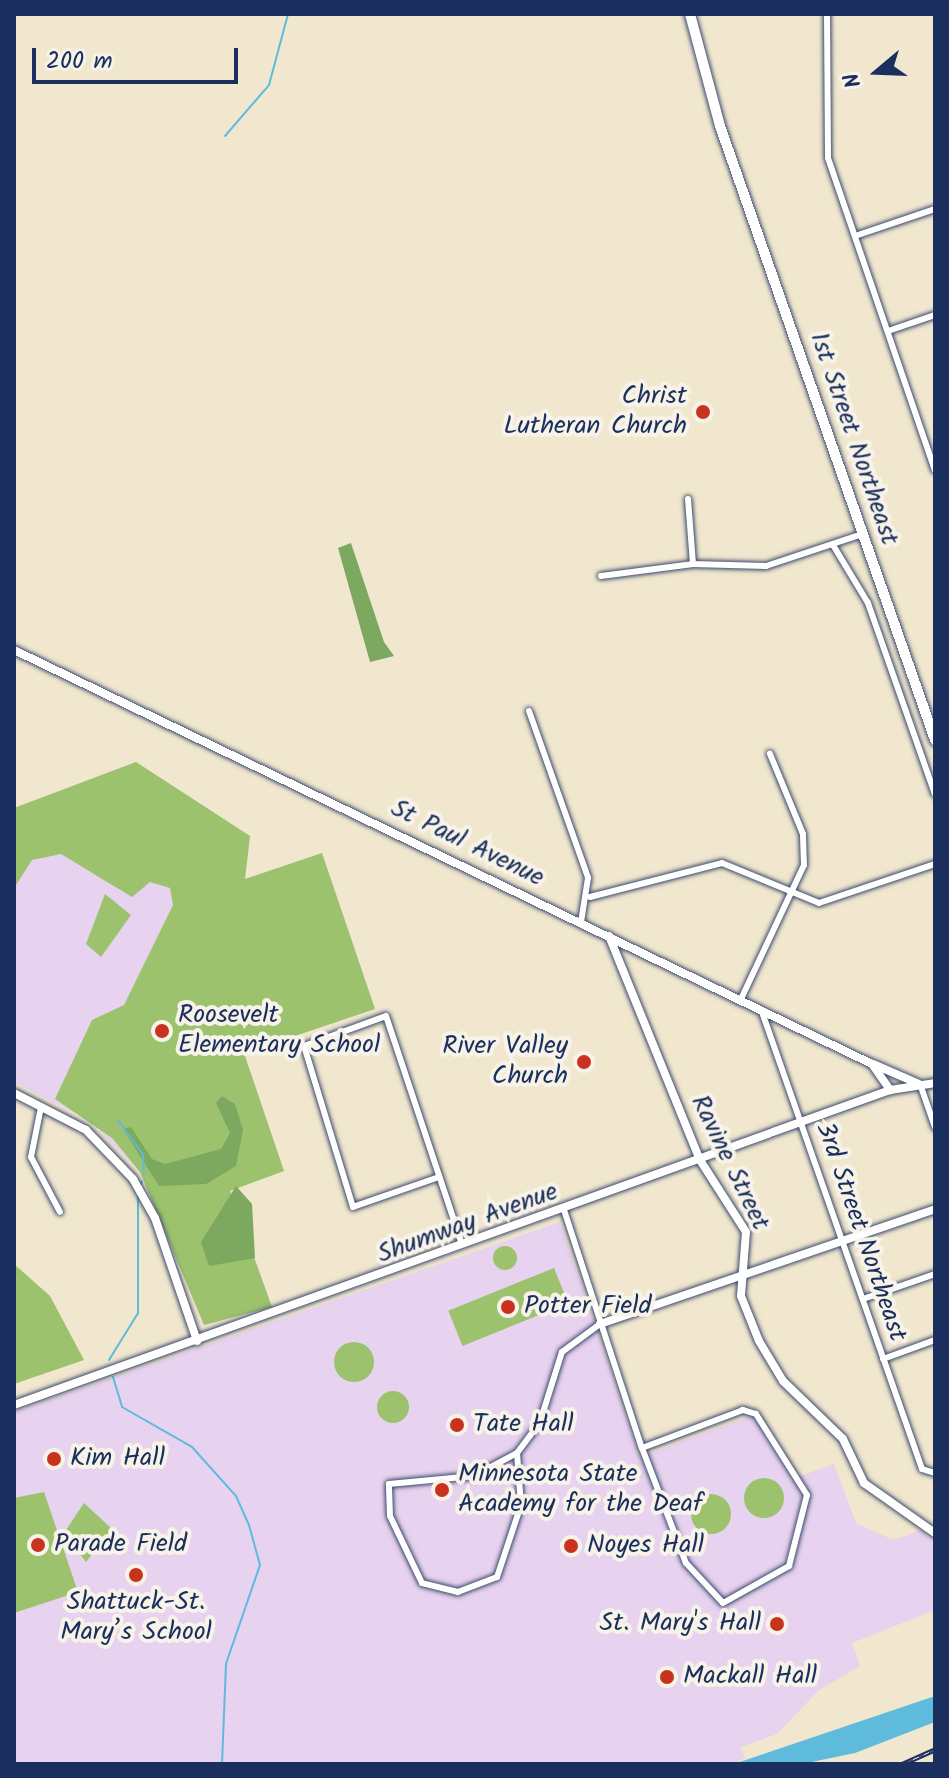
<!DOCTYPE html>
<html>
<head>
<meta charset="utf-8">
<style>
  body { margin:0 }
  #map { position:relative; width:949px; height:1778px; overflow:hidden; background:#f1e7ce; font-family:Kalam,sans-serif }
  div>[style] { position:absolute }
  .built>* { inset:0; background:#e7d2ef }
  .green>* { inset:0; background:#9cc26d; transform-origin:0 0 }
  .round { border-radius:50% }
  .forest>* { inset:0; background:#7da860 }
  .water>* { inset:0; background:#5ebbdc }
  .stream>* { height:2px; margin:-1px; padding:0 1px; transform-origin:1px; border-radius:1px; background:#5ebbdc }
  .roads { filter:drop-shadow(0 0 2px #3b4b6f) drop-shadow(0 0 2px #3b4b6f) }
  .minor>* { height:6px; margin:-3px; padding:0 3px; transform-origin:3px; border-radius:3px; background:#fff }
  .tertiary>* { height:8px; margin:-4px; padding:0 4px; transform-origin:4px; border-radius:4px; background:#fff }
  .primary>* { height:10px; margin:-5px; padding:0 5px; transform-origin:5px; border-radius:5px; background:#fff }
  .rail>* { height:5px; margin-top:-2.5px; transform-origin:0; background:repeating-linear-gradient(90deg,#f7f3e8 0 6px,#1b2f5e 0 12px); box-sizing:border-box; border-block:2px solid #1b2f5e }
  .dots>* { width:22px; height:22px; translate:-50% -50%; box-sizing:border-box; border:4px solid #f7f3e8; border-radius:50% }
  span { translate:-50% -50%; white-space:nowrap; text-align:center; line-height:1.15; -webkit-text-stroke:8px #f7f3e8; paint-order:stroke }
  .poi-label { font-size:26px; color:#1b2f5e }
  .right { translate:-100% -50%; text-align:right }
  .left { translate:0 -50%; text-align:left }
  .street-label { font-size:26px; color:#1b2f5e }
  .frame { position:absolute; inset:0; border:16px solid #1b2f5e; pointer-events:none }
  .north { position:absolute; left:837px; top:32px; width:80px; height:80px; -webkit-text-stroke:6px #f7f3e8; paint-order:stroke; rotate:251deg; font-size:22px; font-weight:700; line-height:32px; text-align:center; color:#1b2f5e }
  .north::after { content:''; display:block; margin:auto; width:28px; height:36px; background:#1b2f5e; clip-path:polygon(50% 0,100% 100%,50% 72%,0 100%) }
  .scale { position:absolute; left:32px; top:48px; width:206px; height:36px; box-sizing:border-box; border:4px solid #1b2f5e; border-top:0; padding-left:10px; font-size:24px; line-height:28px; white-space:nowrap; color:#1b2f5e; -webkit-text-stroke:6px #f7f3e8; paint-order:stroke }
</style>
</head>
<body>
<div id="map">
  <div class="built">
    <i style="clip-path:polygon(136px 762px,250px 836px,245px 879px,322px 853px,375px 1009px,244px 1053px,284px 1171px,231px 1190px,272px 1307px,204px 1325px,140px 1172px,91px 1121px,14px 1082px,14px 808px)"></i>
    <i style="clip-path:polygon(560px 1222px,640px 1457px,756px 1414px,797px 1477px,834px 1464px,856px 1523px,893px 1540px,921px 1530px,935px 1544px,935px 1610px,852px 1643px,860px 1666px,819px 1690px,777px 1734px,741px 1747px,745px 1758px,734px 1764px,14px 1764px,14px 1412px)"></i>
  </div>
  <div class="green">
    <i style="clip-path:polygon(136px 762px,250px 836px,245px 879px,322px 853px,375px 1009px,244px 1053px,284px 1171px,230px 1191px,272px 1307px,204px 1325px,140px 1172px,112px 1138px,55px 1099px,92px 1020px,124px 1005px,173px 905px,170px 888px,150px 882px,132px 897px,61px 854px,32px 860px,14px 888px,14px 808px)"></i>
    <i style="clip-path:polygon(105px 894px,131px 915px,101px 957px,86px 944px)"></i>
    <i class="round" style="left:493px;top:1246px;width:24px;height:24px"></i>
    <i style="clip-path:polygon(14px 1264px,50px 1296px,84px 1360px,14px 1384px)"></i>
    <i style="left:554px;top:1268px;width:38px;height:114px;rotate:68deg"></i>
    <i class="round" style="left:334px;top:1342px;width:40px;height:40px"></i>
    <i class="round" style="left:377px;top:1391px;width:32px;height:32px"></i>
    <i class="round" style="left:744px;top:1478px;width:40px;height:40px"></i>
    <i style="clip-path:polygon(44px 1492px,78px 1592px,14px 1613px,14px 1498px)"></i>
    <i class="round" style="left:691px;top:1494px;width:40px;height:40px"></i>
    <i style="clip-path:polygon(84px 1503px,112px 1529px,86px 1562px,64px 1533px)"></i>
  </div>
  <div class="forest">
    <i style="clip-path:polygon(351px 543px,384px 642px,394px 656px,370px 662px,338px 548px)"></i>
    <i style="clip-path:polygon(222px 1096px,235px 1104px,243px 1130px,236px 1166px,206px 1184px,159px 1186px,123px 1129px,131px 1127px,152px 1159px,165px 1164px,221px 1149px,230px 1133px,216px 1103px)"></i>
    <i style="clip-path:polygon(236px 1186px,252px 1204px,255px 1258px,209px 1266px,201px 1242px)"></i>
  </div>
  <div class="water">
    <i style="clip-path:polygon(935px 1696px,935px 1722px,855px 1753px,802px 1764px,734px 1764px)"></i>
  </div>
  <div class="stream">
    <i style="left:225px;top:136px;width:67px;rotate:-49.2deg"></i>
    <i style="left:269px;top:85px;width:73px;rotate:-75deg"></i>
    <i style="left:118px;top:1120px;width:43px;rotate:54.5deg"></i>
    <i style="left:143px;top:1155px;width:18px;rotate:87deg"></i>
    <i style="left:141px;top:1184px;width:3px;rotate:-72deg"></i>
    <i style="left:109px;top:1360px;width:55px;rotate:-58.3deg"></i>
    <i style="left:138px;top:1313px;width:121px;rotate:-90deg"></i>
    <i style="left:113px;top:1377px;width:31px;rotate:73deg"></i>
    <i style="left:122px;top:1407px;width:81px;rotate:29.7deg"></i>
    <i style="left:192px;top:1447px;width:66px;rotate:48.1deg"></i>
    <i style="left:236px;top:1496px;width:32px;rotate:66deg"></i>
    <i style="left:249px;top:1525px;width:41px;rotate:74.6deg"></i>
    <i style="left:260px;top:1565px;width:105px;rotate:109deg"></i>
    <i style="left:226px;top:1664px;width:100px;rotate:92.3deg"></i>
  </div>
  <div class="roads">
    <div class="minor">
      <i style="left:827px;top:14px;width:144px;rotate:89.6deg"></i>
      <i style="left:828px;top:158px;width:330px;rotate:71.1deg"></i>
      <i style="left:855px;top:236px;width:84px;rotate:-18.6deg"></i>
      <i style="left:888px;top:331px;width:50px;rotate:-18.8deg"></i>
      <i style="left:688px;top:499px;width:65px;rotate:85.6deg"></i>
      <i style="left:833px;top:545px;width:68px;rotate:58.9deg"></i>
      <i style="left:868px;top:603px;width:202px;rotate:70.7deg"></i>
      <i style="left:601px;top:576px;width:93px;rotate:-7.4deg"></i>
      <i style="left:693px;top:564px;width:73px;rotate:1.6deg"></i>
      <i style="left:766px;top:566px;width:102px;rotate:-18.3deg"></i>
      <i style="left:529px;top:711px;width:177px;rotate:70.5deg"></i>
      <i style="left:588px;top:878px;width:45px;rotate:99deg"></i>
      <i style="left:590px;top:897px;width:136px;rotate:-14.4deg"></i>
      <i style="left:722px;top:863px;width:105px;rotate:22.4deg"></i>
      <i style="left:819px;top:903px;width:122px;rotate:-18.6deg"></i>
      <i style="left:741px;top:999px;width:148px;rotate:-64.8deg"></i>
      <i style="left:804px;top:865px;width:31px;rotate:-92deg"></i>
      <i style="left:803px;top:834px;width:87px;rotate:-112.4deg"></i>
      <i style="left:762px;top:1012px;width:484px;rotate:70.7deg"></i>
      <i style="left:922px;top:1469px;width:14px;rotate:17deg"></i>
      <i style="left:920px;top:1084px;width:46px;rotate:70.8deg"></i>
      <i style="left:41px;top:1107px;width:51px;rotate:101.3deg"></i>
      <i style="left:31px;top:1157px;width:62px;rotate:62.2deg"></i>
      <i style="left:439px;top:1177px;width:91px;rotate:160.8deg"></i>
      <i style="left:353px;top:1207px;width:168px;rotate:-106.9deg"></i>
      <i style="left:304px;top:1046px;width:87px;rotate:-20.1deg"></i>
      <i style="left:386px;top:1016px;width:240px;rotate:71.6deg"></i>
      <i style="left:564px;top:1210px;width:250px;rotate:71.9deg"></i>
      <i style="left:642px;top:1448px;width:123px;rotate:69.1deg"></i>
      <i style="left:686px;top:1563px;width:54px;rotate:47.2deg"></i>
      <i style="left:723px;top:1603px;width:76px;rotate:-29.3deg"></i>
      <i style="left:789px;top:1566px;width:73px;rotate:-75.8deg"></i>
      <i style="left:807px;top:1495px;width:96px;rotate:-122.2deg"></i>
      <i style="left:756px;top:1414px;width:14px;rotate:-163deg"></i>
      <i style="left:743px;top:1410px;width:108px;rotate:159.4deg"></i>
      <i style="left:863px;top:1299px;width:76px;rotate:-19.1deg"></i>
      <i style="left:883px;top:1359px;width:55px;rotate:-20.1deg"></i>
      <i style="left:517px;top:1453px;width:52px;rotate:85.6deg"></i>
      <i style="left:521px;top:1505px;width:76px;rotate:108.4deg"></i>
      <i style="left:497px;top:1577px;width:42px;rotate:159deg"></i>
      <i style="left:458px;top:1592px;width:37px;rotate:-166deg"></i>
      <i style="left:422px;top:1583px;width:74px;rotate:-115.5deg"></i>
      <i style="left:390px;top:1516px;width:32px;rotate:-92deg"></i>
      <i style="left:389px;top:1484px;width:85px;rotate:-5.4deg"></i>
      <i style="left:474px;top:1476px;width:49px;rotate:-28.1deg"></i>
      <i style="left:517px;top:1453px;width:39px;rotate:-53deg"></i>
      <i style="left:540px;top:1422px;width:73px;rotate:-72.6deg"></i>
      <i style="left:562px;top:1352px;width:47px;rotate:-36.4deg"></i>
    </div>
    <div class="tertiary">
      <i style="left:14px;top:650px;width:953px;rotate:25.76deg"></i>
      <i style="left:872px;top:1064px;width:32px;rotate:55deg"></i>
      <i style="left:609px;top:936px;width:242px;rotate:67.9deg"></i>
      <i style="left:700px;top:1160px;width:85px;rotate:57.4deg"></i>
      <i style="left:746px;top:1232px;width:64px;rotate:94.5deg"></i>
      <i style="left:741px;top:1296px;width:48px;rotate:68.2deg"></i>
      <i style="left:759px;top:1341px;width:47px;rotate:59deg"></i>
      <i style="left:783px;top:1381px;width:83px;rotate:44deg"></i>
      <i style="left:843px;top:1439px;width:49px;rotate:64.5deg"></i>
      <i style="left:864px;top:1483px;width:87px;rotate:35.2deg"></i>
      <i style="left:873px;top:1064px;width:50px;rotate:23.5deg"></i>
      <i style="left:14px;top:1093px;width:81px;rotate:27.2deg"></i>
      <i style="left:86px;top:1130px;width:68px;rotate:46.2deg"></i>
      <i style="left:133px;top:1179px;width:45px;rotate:60.6deg"></i>
      <i style="left:155px;top:1218px;width:130px;rotate:71.1deg"></i>
      <i style="left:600px;top:1324px;width:354px;rotate:-18.9deg"></i>
      <i style="left:14px;top:1405px;width:931px;rotate:-19.78deg"></i>
      <i style="left:890px;top:1090px;width:46px;rotate:-8.8deg"></i>
    </div>
    <div class="primary">
      <i style="left:690px;top:14px;width:116px;rotate:75deg"></i>
      <i style="left:720px;top:126px;width:651px;rotate:70.7deg"></i>
    </div>
  </div>
  <div class="rail">
    <i style="left:902px;top:1764px;width:36px;rotate:-24deg"></i>
  </div>
  <div class="dots">
    <i style="left:703px;top:412px;background:#c8321e"></i>
    <i style="left:162px;top:1031px;background:#c8321e"></i>
    <i style="left:584px;top:1062px;background:#c8321e"></i>
    <i style="left:508px;top:1307px;background:#c8321e"></i>
    <i style="left:457px;top:1425px;background:#c8321e"></i>
    <i style="left:54px;top:1459px;background:#c8321e"></i>
    <i style="left:442px;top:1490px;background:#c8321e"></i>
    <i style="left:38px;top:1545px;background:#c8321e"></i>
    <i style="left:571px;top:1546px;background:#c8321e"></i>
    <i style="left:136px;top:1575px;background:#c8321e"></i>
    <i style="left:777px;top:1624px;background:#c8321e"></i>
    <i style="left:667px;top:1677px;background:#c8321e"></i>
  </div>
  <div class="poi-label">
    <span class="right" style="left:687px;top:412px">Christ<br>Lutheran Church</span>
    <span class="left" style="left:178px;top:1031px">Roosevelt<br>Elementary School</span>
    <span class="right" style="left:568px;top:1062px">River Valley<br>Church</span>
    <span class="left" style="left:524px;top:1307px">Potter Field</span>
    <span class="left" style="left:473px;top:1425px">Tate Hall</span>
    <span class="left" style="left:70px;top:1459px">Kim Hall</span>
    <span class="left" style="left:458px;top:1490px">Minnesota State<br>Academy for the Deaf</span>
    <span class="left" style="left:54px;top:1545px">Parade Field</span>
    <span class="left" style="left:587px;top:1546px">Noyes Hall</span>
    <span style="left:136px;top:1618px">Shattuck-St.<br>Mary’s School</span>
    <span class="right" style="left:761px;top:1624px">St. Mary's Hall</span>
    <span class="left" style="left:683px;top:1677px">Mackall Hall</span>
  </div>
  <div class="street-label">
    <span style="left:853px;top:439px;rotate:71deg">1st Street Northeast</span>
    <span style="left:467px;top:844px;rotate:26deg">St Paul Avenue</span>
    <span style="left:729px;top:1163px;rotate:64deg">Ravine Street</span>
    <span style="left:468px;top:1224px;rotate:-20deg">Shumway Avenue</span>
    <span style="left:860px;top:1232px;rotate:71deg">3rd Street Northeast</span>
  </div>
  <div class="frame"></div>
  <div class="north">N</div>
  <div class="scale">200 m</div>
</div>
</body>
</html>
